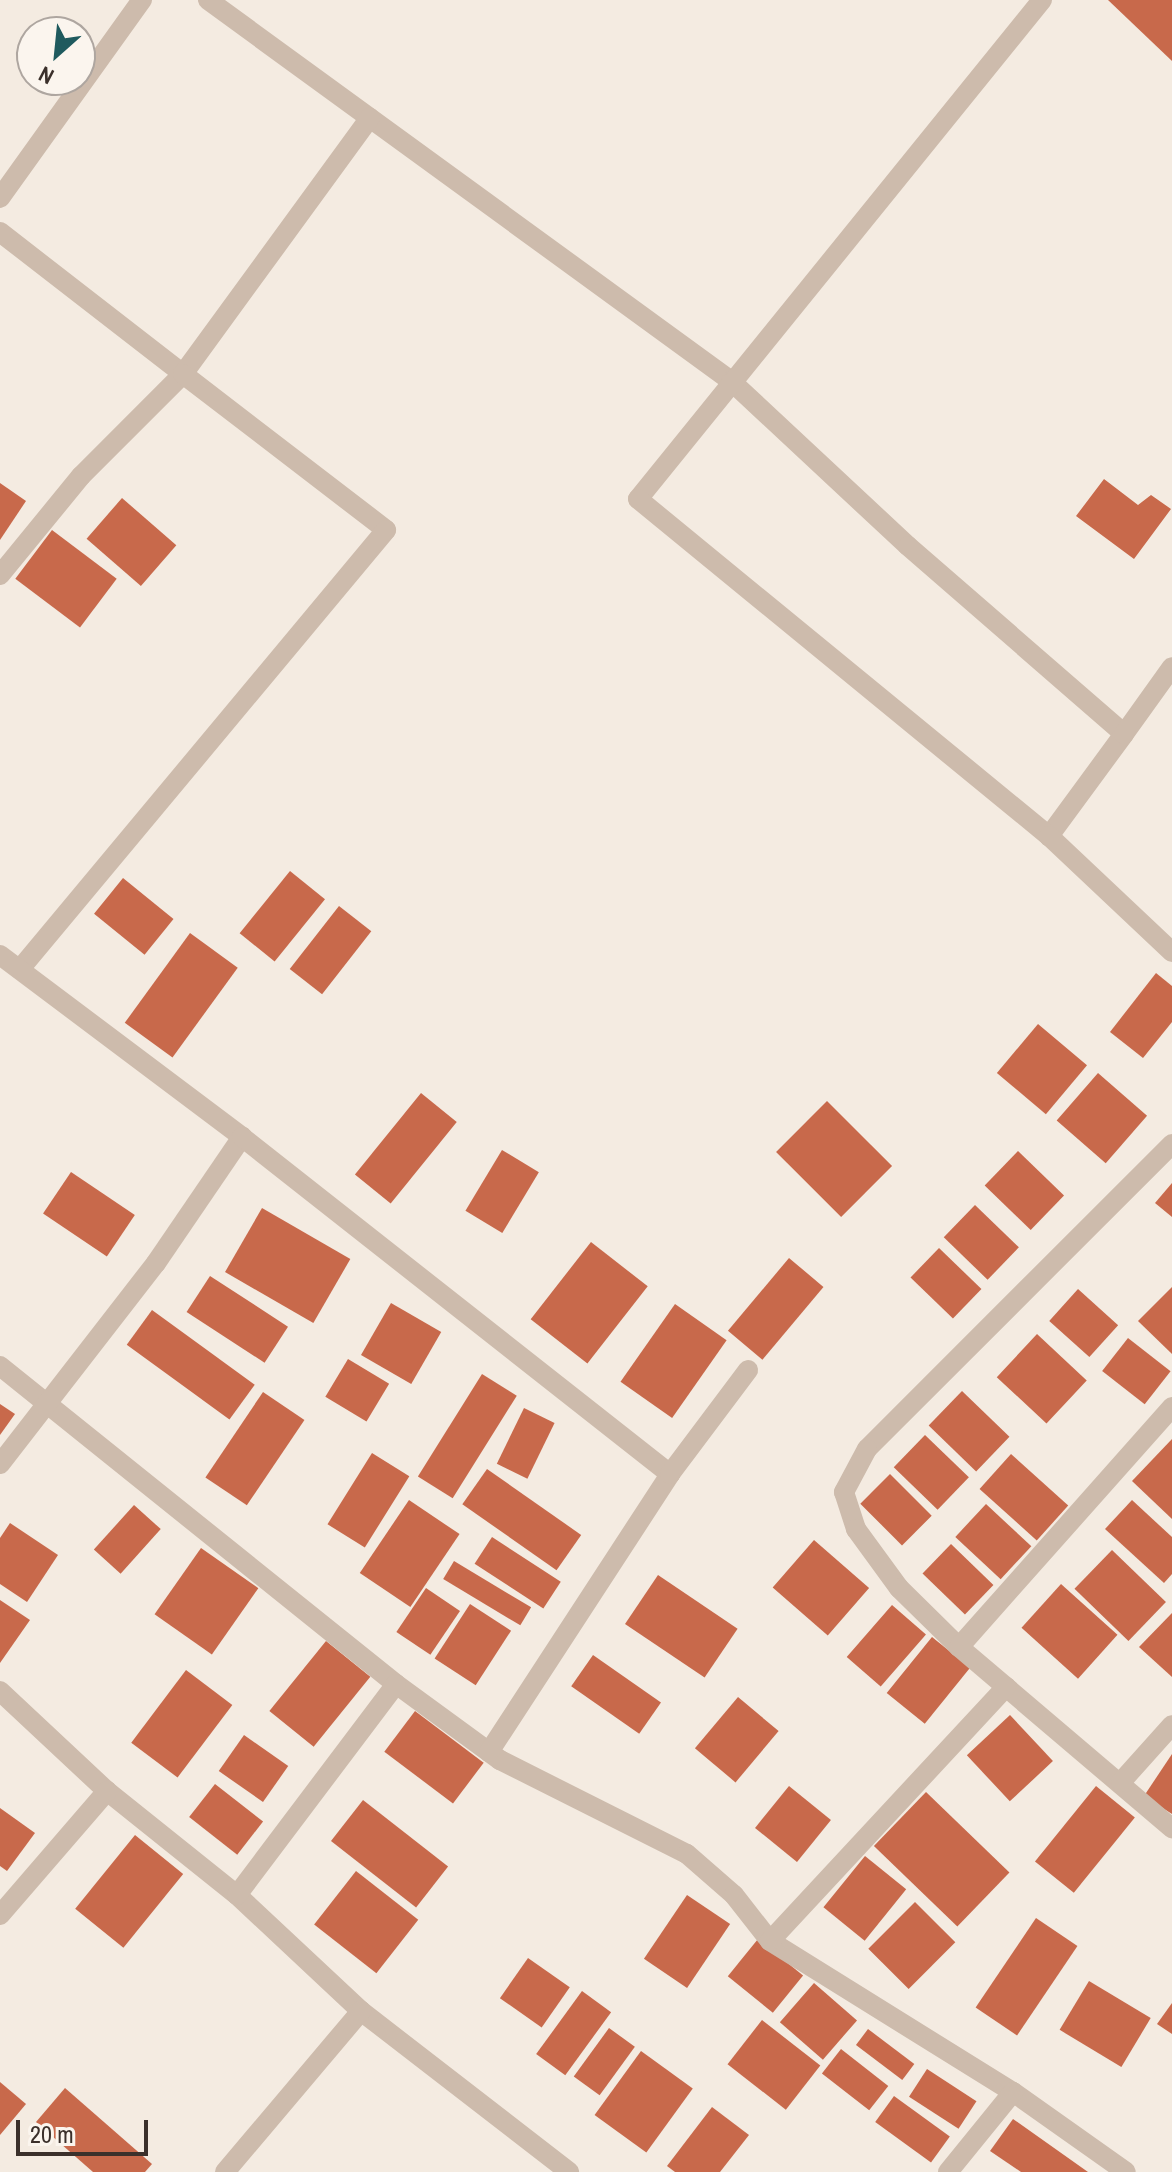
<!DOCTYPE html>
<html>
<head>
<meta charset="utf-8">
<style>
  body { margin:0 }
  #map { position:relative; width:1172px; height:2172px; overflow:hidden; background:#f4ebe1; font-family:"Archivo Narrow",sans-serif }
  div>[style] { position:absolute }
  .building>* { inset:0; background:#c8694b; transform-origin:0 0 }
  .minor>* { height:20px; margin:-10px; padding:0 10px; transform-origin:10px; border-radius:10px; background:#cdbbac }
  span { translate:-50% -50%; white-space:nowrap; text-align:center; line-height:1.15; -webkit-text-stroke:6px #fbf5ee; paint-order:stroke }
  .north { position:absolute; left:16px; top:16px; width:80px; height:80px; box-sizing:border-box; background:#fbf5ee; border:2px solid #aea6a0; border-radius:50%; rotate:207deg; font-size:22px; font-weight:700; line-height:32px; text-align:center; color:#3b302b }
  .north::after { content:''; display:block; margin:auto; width:28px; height:36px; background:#1f5a5e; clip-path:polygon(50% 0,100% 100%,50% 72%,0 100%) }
  .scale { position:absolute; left:16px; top:2120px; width:132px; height:36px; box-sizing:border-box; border:4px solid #3b302b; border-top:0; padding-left:10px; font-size:24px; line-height:28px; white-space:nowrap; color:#3b302b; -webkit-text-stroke:6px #fbf5ee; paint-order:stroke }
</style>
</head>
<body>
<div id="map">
  <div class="building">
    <i style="clip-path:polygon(1108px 0,1172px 0,1172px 61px)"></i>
    <i style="clip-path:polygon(1104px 479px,1138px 505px,1151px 495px,1171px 509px,1134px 559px,1076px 516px)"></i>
    <i style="clip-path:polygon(0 483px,26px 501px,0 540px)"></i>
    <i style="left:122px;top:498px;width:72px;height:54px;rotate:41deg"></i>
    <i style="left:52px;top:530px;width:81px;height:61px;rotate:37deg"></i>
    <i style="left:290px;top:871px;width:45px;height:80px;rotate:39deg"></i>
    <i style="left:123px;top:878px;width:65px;height:46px;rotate:39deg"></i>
    <i style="left:339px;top:906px;width:41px;height:80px;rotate:38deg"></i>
    <i style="left:190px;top:933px;width:59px;height:111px;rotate:36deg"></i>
    <i style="clip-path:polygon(1156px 973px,1172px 986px,1172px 1022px,1143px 1058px,1110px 1032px)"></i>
    <i style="left:1038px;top:1024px;width:64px;height:64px;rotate:40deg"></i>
    <i style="left:1098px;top:1073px;width:65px;height:63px;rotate:41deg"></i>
    <i style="left:421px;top:1093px;width:46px;height:105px;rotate:39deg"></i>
    <i style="left:827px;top:1101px;width:92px;height:72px;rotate:45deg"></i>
    <i style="left:502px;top:1150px;width:43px;height:71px;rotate:31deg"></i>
    <i style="left:1018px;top:1151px;width:64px;height:48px;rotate:44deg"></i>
    <i style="left:71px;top:1172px;width:77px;height:50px;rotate:34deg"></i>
    <i style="clip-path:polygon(1172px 1183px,1172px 1217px,1155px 1203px)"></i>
    <i style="left:975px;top:1205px;width:61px;height:45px;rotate:44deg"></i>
    <i style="left:262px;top:1208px;width:102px;height:74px;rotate:30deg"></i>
    <i style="left:591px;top:1242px;width:72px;height:98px;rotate:38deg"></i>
    <i style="left:939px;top:1248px;width:59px;height:41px;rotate:44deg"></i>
    <i style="left:789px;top:1258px;width:45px;height:95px;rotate:40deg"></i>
    <i style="left:210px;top:1276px;width:93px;height:43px;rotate:33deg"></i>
    <i style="clip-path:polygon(1172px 1287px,1172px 1354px,1138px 1321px)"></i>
    <i style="left:1078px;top:1289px;width:54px;height:43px;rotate:42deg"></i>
    <i style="left:391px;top:1303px;width:58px;height:60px;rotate:30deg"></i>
    <i style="left:675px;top:1304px;width:63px;height:95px;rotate:35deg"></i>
    <i style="left:152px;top:1310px;width:127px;height:43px;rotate:36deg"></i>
    <i style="left:1037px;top:1334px;width:68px;height:59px;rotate:43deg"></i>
    <i style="left:1128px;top:1338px;width:54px;height:42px;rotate:38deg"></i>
    <i style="left:348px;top:1359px;width:48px;height:44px;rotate:31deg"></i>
    <i style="left:482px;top:1374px;width:41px;height:121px;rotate:32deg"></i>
    <i style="left:962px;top:1391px;width:66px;height:48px;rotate:44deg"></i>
    <i style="left:263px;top:1392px;width:50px;height:103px;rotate:34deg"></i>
    <i style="clip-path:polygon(0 1404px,15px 1414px,0 1435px)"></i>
    <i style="left:524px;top:1408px;width:34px;height:62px;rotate:26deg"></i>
    <i style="left:925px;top:1435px;width:61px;height:45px;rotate:44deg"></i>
    <i style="clip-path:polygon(1172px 1439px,1172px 1519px,1132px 1481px)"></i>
    <i style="left:372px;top:1453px;width:44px;height:84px;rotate:32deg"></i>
    <i style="left:1011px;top:1454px;width:77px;height:47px;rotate:42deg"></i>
    <i style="left:487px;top:1469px;width:115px;height:43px;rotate:35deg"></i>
    <i style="left:890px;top:1474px;width:59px;height:42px;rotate:45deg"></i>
    <i style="left:409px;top:1500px;width:61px;height:88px;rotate:34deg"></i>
    <i style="clip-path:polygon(1132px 1500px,1172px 1537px,1172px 1574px,1164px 1583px,1105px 1529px)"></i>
    <i style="left:986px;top:1504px;width:62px;height:45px;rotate:43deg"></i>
    <i style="left:134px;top:1505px;width:36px;height:60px;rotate:42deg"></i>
    <i style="clip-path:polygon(10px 1523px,58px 1555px,27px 1602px,0 1584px,0 1538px)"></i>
    <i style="left:492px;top:1537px;width:82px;height:32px;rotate:33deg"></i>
    <i style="left:814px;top:1540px;width:73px;height:63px;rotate:41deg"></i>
    <i style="left:951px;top:1544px;width:59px;height:41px;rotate:44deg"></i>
    <i style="left:201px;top:1548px;width:70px;height:81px;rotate:35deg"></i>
    <i style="left:1112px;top:1550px;width:75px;height:54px;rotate:44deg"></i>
    <i style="left:454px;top:1561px;width:90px;height:21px;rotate:31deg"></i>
    <i style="left:658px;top:1575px;width:96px;height:59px;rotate:34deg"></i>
    <i style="left:1061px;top:1584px;width:76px;height:59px;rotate:42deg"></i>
    <i style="left:426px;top:1588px;width:41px;height:53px;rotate:34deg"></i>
    <i style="clip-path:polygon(0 1600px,30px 1620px,0 1663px)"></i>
    <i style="left:470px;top:1604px;width:49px;height:65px;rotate:33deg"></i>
    <i style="left:892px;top:1605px;width:45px;height:69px;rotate:41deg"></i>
    <i style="clip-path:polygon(1172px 1613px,1172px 1677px,1139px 1647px)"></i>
    <i style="left:932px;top:1637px;width:49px;height:72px;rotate:39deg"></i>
    <i style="left:326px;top:1641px;width:57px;height:90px;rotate:39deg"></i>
    <i style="left:593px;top:1655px;width:83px;height:38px;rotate:35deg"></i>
    <i style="left:186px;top:1670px;width:58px;height:91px;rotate:37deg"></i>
    <i style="left:738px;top:1697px;width:53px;height:67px;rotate:40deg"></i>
    <i style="left:415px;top:1711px;width:86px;height:51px;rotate:37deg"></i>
    <i style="left:1010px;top:1715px;width:63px;height:59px;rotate:47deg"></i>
    <i style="left:244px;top:1735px;width:54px;height:44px;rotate:35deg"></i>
    <i style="clip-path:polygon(1172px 1754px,1172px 1814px,1144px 1796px)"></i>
    <i style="left:215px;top:1784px;width:61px;height:42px;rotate:38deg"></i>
    <i style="left:789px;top:1786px;width:54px;height:54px;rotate:39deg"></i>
    <i style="left:1096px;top:1786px;width:50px;height:97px;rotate:39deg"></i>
    <i style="left:926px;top:1792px;width:116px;height:75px;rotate:44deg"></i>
    <i style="left:363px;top:1800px;width:108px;height:52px;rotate:38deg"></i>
    <i style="clip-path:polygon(0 1808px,35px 1833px,7px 1871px,0 1866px)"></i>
    <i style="left:135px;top:1835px;width:62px;height:95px;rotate:39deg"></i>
    <i style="left:865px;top:1856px;width:53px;height:66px;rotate:39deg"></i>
    <i style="left:356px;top:1871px;width:79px;height:68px;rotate:38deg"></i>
    <i style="left:687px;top:1895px;width:52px;height:77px;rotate:34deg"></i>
    <i style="left:915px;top:1902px;width:57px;height:66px;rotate:45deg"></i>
    <i style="left:1036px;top:1918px;width:50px;height:108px;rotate:34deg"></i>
    <i style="left:758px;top:1939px;width:58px;height:48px;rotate:39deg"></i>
    <i style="left:528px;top:1958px;width:51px;height:49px;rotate:35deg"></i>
    <i style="left:1089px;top:1981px;width:72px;height:57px;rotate:31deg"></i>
    <i style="left:814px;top:1983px;width:57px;height:52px;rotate:41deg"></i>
    <i style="left:582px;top:1991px;width:36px;height:78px;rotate:36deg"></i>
    <i style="clip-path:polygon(1172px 2003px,1172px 2034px,1157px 2024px)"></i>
    <i style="left:762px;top:2020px;width:74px;height:56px;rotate:38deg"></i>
    <i style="left:609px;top:2028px;width:32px;height:60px;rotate:36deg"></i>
    <i style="left:868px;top:2029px;width:58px;height:20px;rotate:37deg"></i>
    <i style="left:841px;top:2049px;width:60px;height:31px;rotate:38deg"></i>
    <i style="left:641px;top:2051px;width:64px;height:79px;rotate:36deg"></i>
    <i style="left:927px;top:2069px;width:59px;height:33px;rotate:33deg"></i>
    <i style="clip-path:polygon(0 2082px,26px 2104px,0 2135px)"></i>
    <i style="clip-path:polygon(65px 2088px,152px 2164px,145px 2172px,93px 2172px,36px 2122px)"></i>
    <i style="left:894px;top:2096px;width:69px;height:32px;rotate:36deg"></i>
    <i style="clip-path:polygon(712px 2107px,749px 2135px,720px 2172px,675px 2172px,667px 2166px)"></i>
    <i style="clip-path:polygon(1013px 2119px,1088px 2172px,1021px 2172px,990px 2151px)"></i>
  </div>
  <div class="minor">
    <i style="left:208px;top:0;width:647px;rotate:36.07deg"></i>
    <i style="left:731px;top:381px;width:242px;rotate:43deg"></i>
    <i style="left:908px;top:546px;width:286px;rotate:41deg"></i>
    <i style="left:1124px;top:734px;width:127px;rotate:126.3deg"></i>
    <i style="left:1042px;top:0;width:642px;rotate:128.99deg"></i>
    <i style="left:638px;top:499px;width:531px;rotate:39.35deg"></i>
    <i style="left:1049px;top:836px;width:169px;rotate:43.3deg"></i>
    <i style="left:0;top:198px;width:244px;rotate:-54.4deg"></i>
    <i style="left:0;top:232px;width:232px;rotate:37.8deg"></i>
    <i style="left:183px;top:374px;width:317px;rotate:-53.9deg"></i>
    <i style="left:0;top:575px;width:128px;rotate:-50.7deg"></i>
    <i style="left:81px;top:476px;width:144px;rotate:-45deg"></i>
    <i style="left:183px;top:374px;width:256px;rotate:37.5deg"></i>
    <i style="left:386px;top:530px;width:572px;rotate:129.82deg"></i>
    <i style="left:1124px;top:734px;width:82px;rotate:-54.4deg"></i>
    <i style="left:0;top:955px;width:303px;rotate:36.9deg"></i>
    <i style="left:1172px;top:1144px;width:431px;rotate:135deg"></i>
    <i style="left:867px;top:1449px;width:49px;rotate:118.1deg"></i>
    <i style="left:844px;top:1492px;width:39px;rotate:72deg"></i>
    <i style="left:856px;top:1529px;width:73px;rotate:53.9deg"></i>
    <i style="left:899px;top:1588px;width:84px;rotate:44.5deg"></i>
    <i style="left:959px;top:1647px;width:280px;rotate:40.4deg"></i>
    <i style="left:0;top:1366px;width:508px;rotate:38.77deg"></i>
    <i style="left:396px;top:1684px;width:129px;rotate:36.2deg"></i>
    <i style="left:500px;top:1760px;width:209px;rotate:26.7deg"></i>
    <i style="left:687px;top:1854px;width:62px;rotate:41.1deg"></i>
    <i style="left:734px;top:1895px;width:58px;rotate:52deg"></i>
    <i style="left:770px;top:1941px;width:286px;rotate:31.9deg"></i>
    <i style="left:1013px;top:2092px;width:138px;rotate:35.3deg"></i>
    <i style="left:0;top:1464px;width:254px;rotate:-52.2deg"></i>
    <i style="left:156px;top:1263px;width:153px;rotate:-55.7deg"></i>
    <i style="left:242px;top:1137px;width:545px;rotate:38.22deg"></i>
    <i style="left:959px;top:1647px;width:321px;rotate:-48.4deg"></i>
    <i style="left:0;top:1691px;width:146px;rotate:43.1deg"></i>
    <i style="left:107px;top:1791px;width:166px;rotate:38.7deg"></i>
    <i style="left:237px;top:1895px;width:170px;rotate:43.1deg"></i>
    <i style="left:361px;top:2011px;width:263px;rotate:37.7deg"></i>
    <i style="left:489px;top:1752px;width:332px;rotate:-56.9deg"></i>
    <i style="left:670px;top:1474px;width:130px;rotate:-53.1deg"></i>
    <i style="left:1121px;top:1782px;width:76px;rotate:-48.2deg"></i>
    <i style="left:237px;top:1895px;width:264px;rotate:-53deg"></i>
    <i style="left:0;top:1915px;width:164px;rotate:-49.2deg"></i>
    <i style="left:770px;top:1941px;width:347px;rotate:-47.1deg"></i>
    <i style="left:225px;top:2172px;width:211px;rotate:-49.8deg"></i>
    <i style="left:948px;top:2172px;width:103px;rotate:-50.9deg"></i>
  </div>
  <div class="north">N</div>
  <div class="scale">20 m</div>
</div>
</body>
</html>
